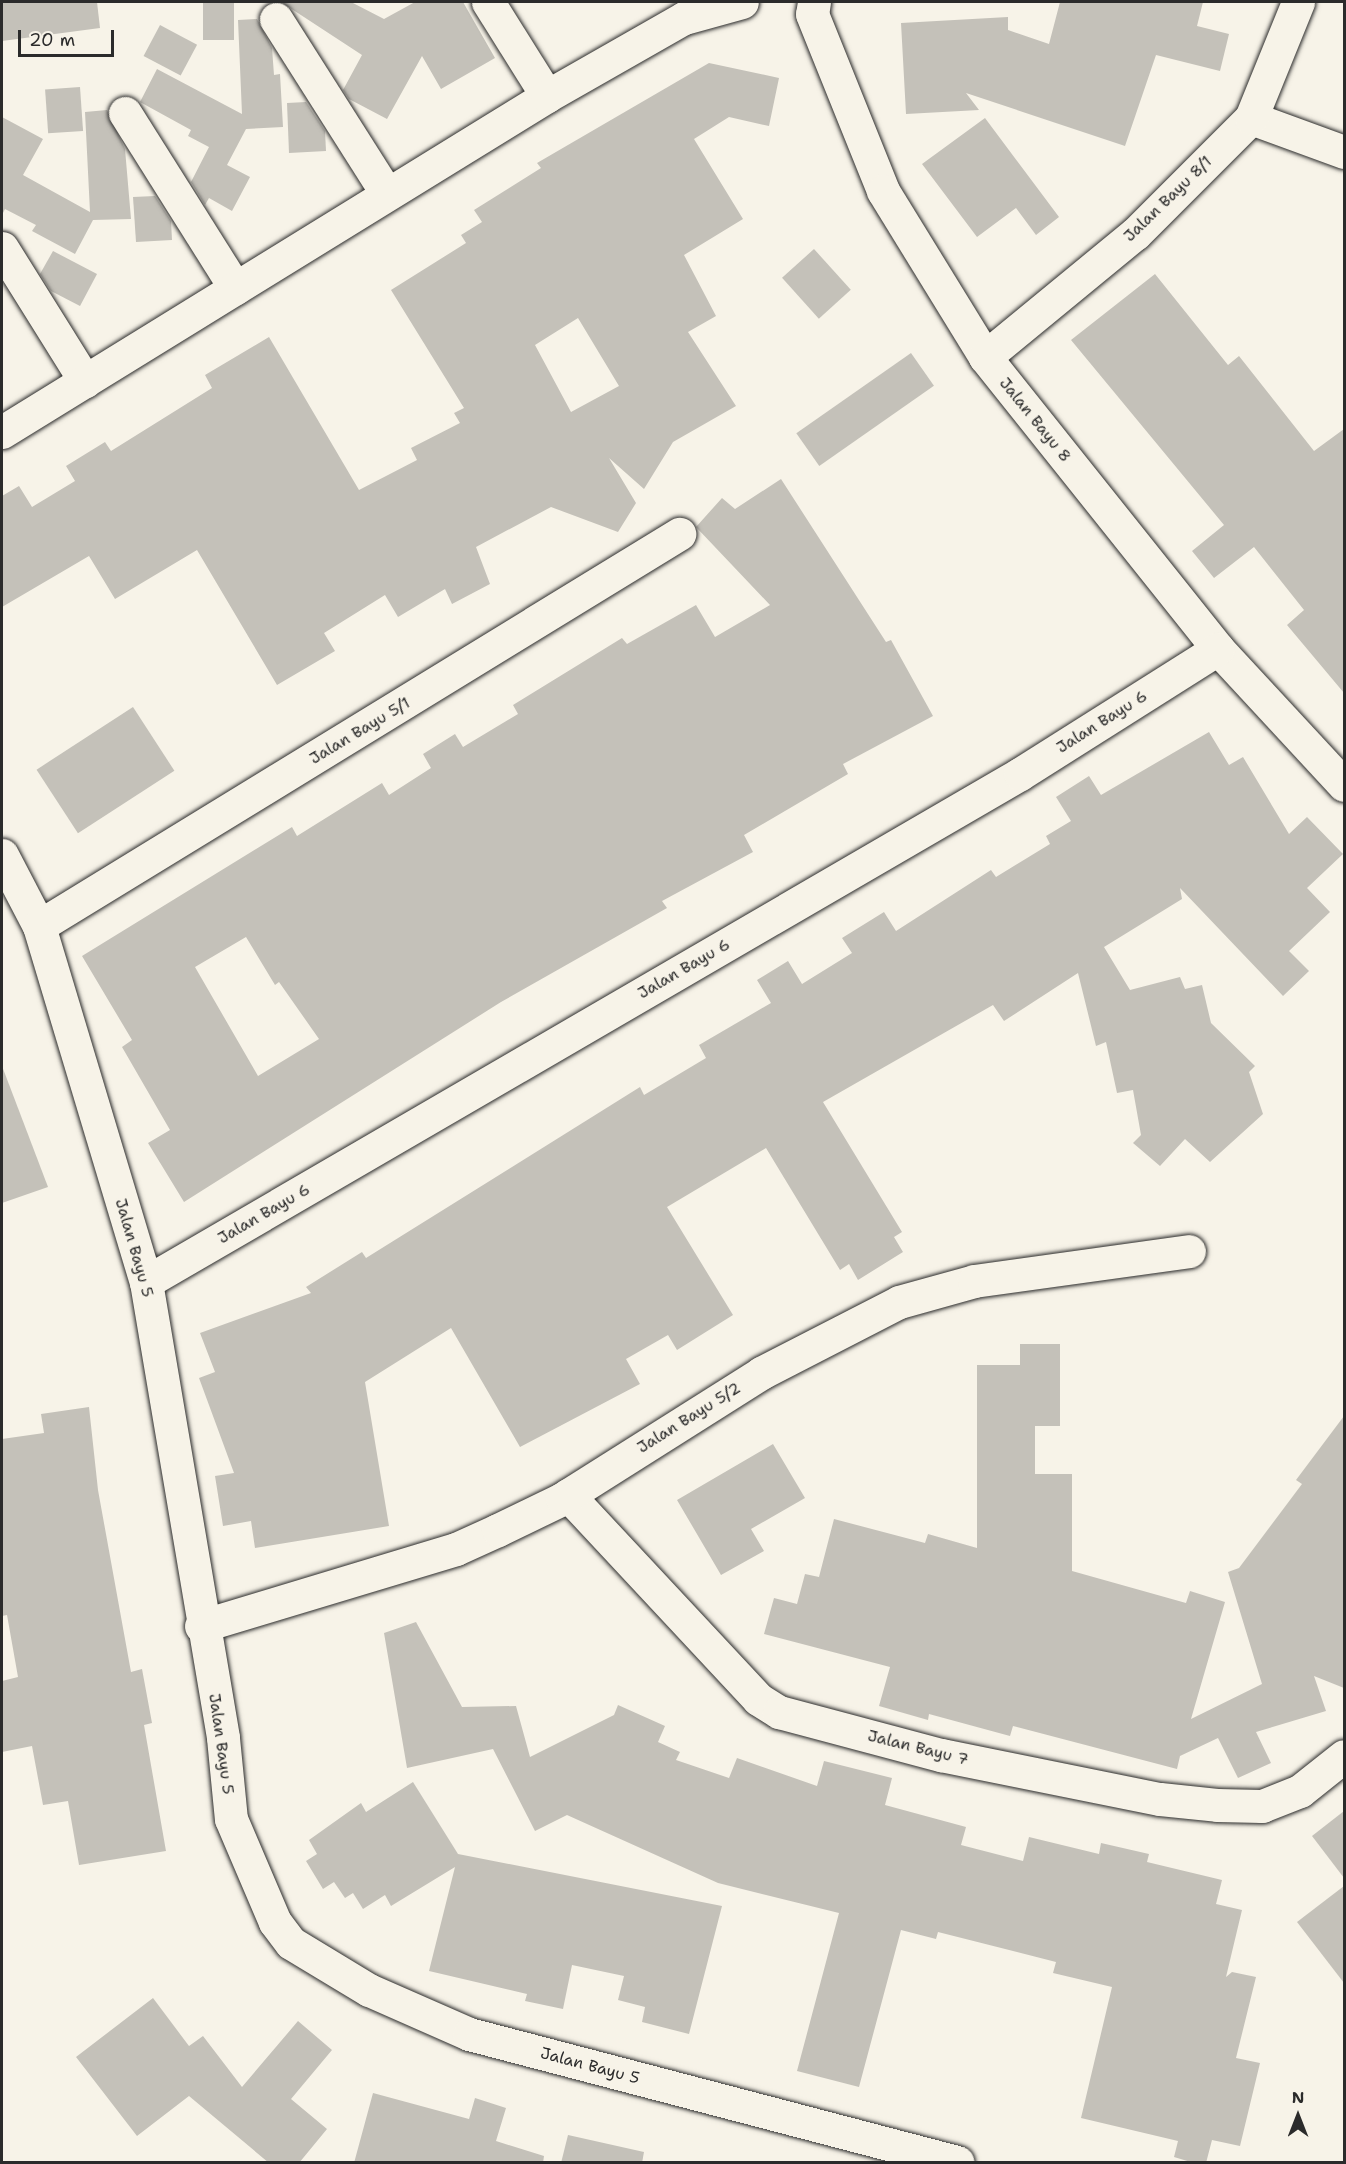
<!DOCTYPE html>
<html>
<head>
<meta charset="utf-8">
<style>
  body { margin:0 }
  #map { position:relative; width:1346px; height:2164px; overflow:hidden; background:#f7f3e8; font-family:"Shantell Sans",sans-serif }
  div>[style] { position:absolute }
  .building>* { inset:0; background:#c4c1b9; transform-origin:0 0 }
  .roads { filter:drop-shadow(0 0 2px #2b2b2b) drop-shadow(0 0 2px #2b2b2b) }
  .minor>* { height:33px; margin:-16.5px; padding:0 16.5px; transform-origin:16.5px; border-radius:16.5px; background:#f7f3e8 }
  span { translate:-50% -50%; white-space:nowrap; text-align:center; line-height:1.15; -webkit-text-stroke:4.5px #f7f3e8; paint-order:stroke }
  .street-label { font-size:16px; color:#2b2b2b }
  .frame { position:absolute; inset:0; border:3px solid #2b2b2b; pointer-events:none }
  .north { position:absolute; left:1268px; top:2086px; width:60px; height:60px; -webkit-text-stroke:4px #f7f3e8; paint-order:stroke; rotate:0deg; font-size:16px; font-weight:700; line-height:24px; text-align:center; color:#2b2b2b }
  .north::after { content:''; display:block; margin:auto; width:21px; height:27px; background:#2b2b2b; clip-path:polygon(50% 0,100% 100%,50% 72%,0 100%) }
  .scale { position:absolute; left:18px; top:30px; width:96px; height:27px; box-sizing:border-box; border:3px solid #2b2b2b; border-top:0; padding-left:8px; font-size:18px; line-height:21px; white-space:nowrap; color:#2b2b2b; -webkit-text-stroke:4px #f7f3e8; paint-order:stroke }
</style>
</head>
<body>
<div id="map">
  <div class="building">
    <i style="clip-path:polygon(2px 2px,97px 2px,100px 28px,2px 41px)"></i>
    <i style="left:203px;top:2px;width:31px;height:38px"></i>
    <i style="clip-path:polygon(281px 2px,351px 2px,384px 19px,415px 2px,463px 2px,495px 58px,441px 89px,422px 56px,387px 119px,349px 99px,343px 90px,362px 55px)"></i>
    <i style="clip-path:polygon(1060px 2px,1203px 2px,1197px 26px,1229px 34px,1220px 71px,1156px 55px,1125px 146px,966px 93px,979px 110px,906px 114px,901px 23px,1008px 17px,1008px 30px,1049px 44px)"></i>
    <i style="clip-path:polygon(257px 19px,272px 48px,274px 75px,280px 74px,283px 127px,246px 129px,227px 165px,250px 177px,232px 211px,209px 198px,205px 205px,191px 182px,209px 147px,188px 136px,191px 130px,140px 102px,157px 69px,242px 114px,238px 20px)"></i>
    <i style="left:160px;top:25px;width:42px;height:35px;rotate:28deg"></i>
    <i style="clip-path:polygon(evenodd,709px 63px,779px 78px,769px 126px,729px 117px,694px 139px,743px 219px,684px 255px,716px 316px,688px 332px,736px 406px,673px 442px,644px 489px,609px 458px,636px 503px,618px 532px,551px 507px,476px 547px,490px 584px,452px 604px,445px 589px,398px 617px,385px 595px,324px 633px,335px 651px,277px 685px,197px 550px,115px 599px,89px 556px,2px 607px,2px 496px,19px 486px,32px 507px,75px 481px,66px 466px,105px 442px,111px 451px,212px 388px,205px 375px,269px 337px,359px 490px,417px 460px,411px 448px,460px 423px,454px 413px,464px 408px,391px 290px,466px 243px,461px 235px,482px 222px,474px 210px,541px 168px,537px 163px,709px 63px,578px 318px,619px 386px,571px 412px,535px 345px,578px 318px)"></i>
    <i style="left:80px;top:87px;width:44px;height:35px;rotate:86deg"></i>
    <i style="clip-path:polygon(306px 102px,325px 131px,326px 151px,289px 153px,287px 103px)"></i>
    <i style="clip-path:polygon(107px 110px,125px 149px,131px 219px,93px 220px,75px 254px,32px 231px,36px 225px,5px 209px,2px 215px,2px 117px,43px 139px,23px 175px,90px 212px,85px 112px)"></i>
    <i style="clip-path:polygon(985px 118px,1059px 217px,1036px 235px,1016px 208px,977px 237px,922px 164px)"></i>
    <i style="clip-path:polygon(155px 196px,171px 221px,172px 240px,136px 242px,133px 197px)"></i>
    <i style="left:814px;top:249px;width:55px;height:43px;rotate:48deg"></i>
    <i style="clip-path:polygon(53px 251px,97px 274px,80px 306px,51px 291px,40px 274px)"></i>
    <i style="clip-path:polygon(1155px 274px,1228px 365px,1239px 356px,1314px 451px,1344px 429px,1344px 693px,1287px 625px,1304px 610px,1254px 547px,1214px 578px,1192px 551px,1224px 525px,1071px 340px)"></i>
    <i style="left:911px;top:353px;width:40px;height:140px;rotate:55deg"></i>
    <i style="clip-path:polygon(evenodd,781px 479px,886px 642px,891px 640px,933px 716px,843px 764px,848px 774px,744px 835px,753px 852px,662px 901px,667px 908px,501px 1002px,184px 1202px,148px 1143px,170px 1130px,122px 1047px,132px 1040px,82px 956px,292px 827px,297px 836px,382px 783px,389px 795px,431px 768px,423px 754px,455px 734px,463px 747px,518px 714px,513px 705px,622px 638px,627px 644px,696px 605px,715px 637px,770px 605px,696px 527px,722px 498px,735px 509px,781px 479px,246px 937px,275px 985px,279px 982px,319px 1039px,258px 1076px,195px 967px,246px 937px)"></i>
    <i style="left:133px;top:707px;width:76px;height:115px;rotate:57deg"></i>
    <i style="clip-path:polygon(1209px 732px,1229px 765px,1243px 757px,1289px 834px,1307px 817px,1343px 854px,1307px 888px,1330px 912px,1289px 951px,1309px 971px,1283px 996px,1180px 888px,1182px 899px,1104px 947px,1130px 990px,1180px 977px,1185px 989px,1202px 985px,1211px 1023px,1255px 1066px,1249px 1072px,1263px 1114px,1210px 1162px,1185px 1139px,1160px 1166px,1133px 1143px,1141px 1135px,1133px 1090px,1117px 1093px,1106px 1042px,1096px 1046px,1078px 973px,1004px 1021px,993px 1005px,823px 1102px,902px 1232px,894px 1237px,903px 1252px,858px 1280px,849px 1264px,840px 1270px,766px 1148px,667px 1207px,733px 1315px,677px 1350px,668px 1335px,626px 1359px,640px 1384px,520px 1447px,451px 1328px,365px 1382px,389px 1526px,255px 1548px,251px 1521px,223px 1526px,215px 1476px,234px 1473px,199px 1378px,215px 1372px,200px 1333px,311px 1293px,306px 1287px,362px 1252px,366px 1258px,640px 1087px,644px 1095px,706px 1058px,699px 1045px,771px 1003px,757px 980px,788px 961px,802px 984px,852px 953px,842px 938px,884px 912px,896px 931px,991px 870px,996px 877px,1050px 844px,1046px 836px,1071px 821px,1056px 797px,1089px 776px,1101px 795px)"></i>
    <i style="clip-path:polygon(2px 1066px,48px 1187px,2px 1203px)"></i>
    <i style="clip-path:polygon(1020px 1344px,1060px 1344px,1060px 1426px,1035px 1426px,1035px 1474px,1072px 1474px,1072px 1571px,1186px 1603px,1190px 1591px,1225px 1602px,1191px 1719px,1262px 1684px,1228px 1572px,1239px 1568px,1302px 1484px,1296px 1480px,1344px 1416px,1344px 1688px,1314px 1676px,1326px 1711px,1256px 1732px,1271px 1763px,1238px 1778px,1218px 1738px,1180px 1756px,1177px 1769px,1013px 1726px,1010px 1736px,929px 1714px,928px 1720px,879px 1706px,890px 1667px,764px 1634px,774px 1598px,797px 1604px,805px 1574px,819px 1577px,834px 1519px,925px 1543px,928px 1534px,977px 1548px,977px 1365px,1020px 1365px)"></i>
    <i style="clip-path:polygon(89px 1407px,98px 1490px,131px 1672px,142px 1669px,152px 1723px,144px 1725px,166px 1851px,79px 1865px,68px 1801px,43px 1805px,32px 1746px,2px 1752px,2px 1681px,18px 1677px,7px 1615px,2px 1616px,2px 1439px,44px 1433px,41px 1414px)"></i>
    <i style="clip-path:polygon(773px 1444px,805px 1498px,751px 1529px,764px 1551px,721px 1575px,677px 1500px)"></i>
    <i style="clip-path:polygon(416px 1622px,462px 1707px,516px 1706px,530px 1757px,614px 1715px,618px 1705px,665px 1726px,658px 1742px,680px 1752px,676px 1760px,729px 1778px,737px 1758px,817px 1786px,824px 1761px,892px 1778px,885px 1805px,966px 1827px,961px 1845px,1023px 1861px,1029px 1837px,1099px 1854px,1101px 1843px,1149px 1854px,1147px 1862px,1222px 1880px,1216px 1904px,1242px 1910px,1226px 1977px,1232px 1972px,1256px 1977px,1236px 2058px,1260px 2063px,1240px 2146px,1212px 2140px,1206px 2163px,1194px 2163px,1174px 2157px,1178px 2141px,1081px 2118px,1112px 1987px,1053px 1973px,1056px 1962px,938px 1932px,936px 1939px,901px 1930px,859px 2087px,797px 2071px,839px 1913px,718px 1883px,567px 1815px,535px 1831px,493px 1749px,407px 1768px,384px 1633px)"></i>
    <i style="clip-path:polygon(413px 1782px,458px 1854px,722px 1906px,689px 2034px,642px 2022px,645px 2007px,618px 2000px,624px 1976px,572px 1965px,563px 2009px,525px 2001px,527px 1994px,429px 1971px,455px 1867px,391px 1906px,385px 1895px,363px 1909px,353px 1893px,345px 1898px,334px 1882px,323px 1889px,306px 1861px,317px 1854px,309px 1840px,361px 1803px,366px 1812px)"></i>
    <i style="clip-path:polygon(1344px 1811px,1344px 1878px,1312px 1836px)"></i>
    <i style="clip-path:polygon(1344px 1886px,1344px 1983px,1297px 1922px)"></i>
    <i style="clip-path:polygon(153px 1998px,189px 2046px,203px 2036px,242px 2087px,298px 2021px,332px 2050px,291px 2099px,327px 2129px,299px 2163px,269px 2163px,189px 2096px,137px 2136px,76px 2057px)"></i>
    <i style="clip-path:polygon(373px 2093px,469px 2119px,475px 2098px,506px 2108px,496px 2141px,544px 2156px,543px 2163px,354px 2163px)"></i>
    <i style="clip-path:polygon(568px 2135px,644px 2152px,642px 2163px,561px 2163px)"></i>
  </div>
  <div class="roads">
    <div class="minor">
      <i style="left:488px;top:2px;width:111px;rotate:57.9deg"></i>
      <i style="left:814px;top:2px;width:12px;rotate:99deg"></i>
      <i style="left:812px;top:14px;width:191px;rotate:68.1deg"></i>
      <i style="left:883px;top:191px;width:195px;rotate:58.4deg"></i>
      <i style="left:985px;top:357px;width:374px;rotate:51.4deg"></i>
      <i style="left:1218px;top:649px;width:185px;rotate:47.2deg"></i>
      <i style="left:276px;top:19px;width:207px;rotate:57.6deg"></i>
      <i style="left:125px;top:113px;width:207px;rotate:57.8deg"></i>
      <i style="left:1251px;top:118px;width:99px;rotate:20.1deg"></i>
      <i style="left:2px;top:248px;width:157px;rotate:58deg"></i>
      <i style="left:985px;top:357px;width:194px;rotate:-39.4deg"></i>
      <i style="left:1135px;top:234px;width:164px;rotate:-45deg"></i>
      <i style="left:1251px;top:118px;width:125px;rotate:-67.9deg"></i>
      <i style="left:2px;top:432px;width:640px;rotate:-31.65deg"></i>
      <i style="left:547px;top:96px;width:158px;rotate:-29.7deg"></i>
      <i style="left:684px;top:18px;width:60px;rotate:-15.4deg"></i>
      <i style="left:2px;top:855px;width:80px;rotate:62.5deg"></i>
      <i style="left:39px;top:926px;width:372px;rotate:73.3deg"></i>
      <i style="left:146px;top:1282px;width:462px;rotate:80.4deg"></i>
      <i style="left:223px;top:1738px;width:81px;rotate:84.4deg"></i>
      <i style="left:231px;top:1819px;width:112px;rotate:66.9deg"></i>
      <i style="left:275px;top:1922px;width:26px;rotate:53deg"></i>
      <i style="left:291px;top:1943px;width:91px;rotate:31.1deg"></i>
      <i style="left:369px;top:1990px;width:109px;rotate:23.7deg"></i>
      <i style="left:469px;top:2034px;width:505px;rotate:14.7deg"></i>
      <i style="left:39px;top:926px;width:751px;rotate:-31.49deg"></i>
      <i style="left:146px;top:1282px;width:1011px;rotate:-30.17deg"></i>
      <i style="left:1020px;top:774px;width:234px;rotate:-32.3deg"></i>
      <i style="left:568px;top:1495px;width:279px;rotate:47deg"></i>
      <i style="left:758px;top:1699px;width:25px;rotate:32deg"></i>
      <i style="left:779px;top:1712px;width:168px;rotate:14.9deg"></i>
      <i style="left:941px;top:1755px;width:223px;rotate:11.4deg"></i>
      <i style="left:1160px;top:1799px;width:57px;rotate:6deg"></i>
      <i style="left:1217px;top:1805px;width:45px;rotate:1.3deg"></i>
      <i style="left:1262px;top:1806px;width:41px;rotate:-21.5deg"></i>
      <i style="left:1300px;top:1791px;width:56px;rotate:-38.5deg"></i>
      <i style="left:201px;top:1626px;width:266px;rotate:-16.8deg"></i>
      <i style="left:456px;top:1549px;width:46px;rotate:-24.3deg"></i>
      <i style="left:498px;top:1530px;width:71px;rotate:-25.8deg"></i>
      <i style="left:562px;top:1499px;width:236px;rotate:-32.3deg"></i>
      <i style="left:761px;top:1373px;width:155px;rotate:-27.2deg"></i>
      <i style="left:899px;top:1302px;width:78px;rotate:-15.6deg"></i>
      <i style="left:974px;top:1281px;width:217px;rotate:-7.9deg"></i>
    </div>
  </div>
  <div class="street-label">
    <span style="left:1168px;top:199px;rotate:-44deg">Jalan Bayu 8/1</span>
    <span style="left:1035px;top:420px;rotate:51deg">Jalan Bayu 8</span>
    <span style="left:1102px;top:722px;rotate:-32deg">Jalan Bayu 6</span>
    <span style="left:360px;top:731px;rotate:-31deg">Jalan Bayu 5/1</span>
    <span style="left:684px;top:969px;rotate:-30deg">Jalan Bayu 6</span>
    <span style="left:264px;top:1214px;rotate:-30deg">Jalan Bayu 6</span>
    <span style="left:134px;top:1248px;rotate:74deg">Jalan Bayu 5</span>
    <span style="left:689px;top:1418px;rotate:-32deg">Jalan Bayu 5/2</span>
    <span style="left:221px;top:1744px;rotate:82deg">Jalan Bayu 5</span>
    <span style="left:918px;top:1748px;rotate:14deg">Jalan Bayu 7</span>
    <span style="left:590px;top:2066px;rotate:15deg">Jalan Bayu 5</span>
  </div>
  <div class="frame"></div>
  <div class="north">N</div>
  <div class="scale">20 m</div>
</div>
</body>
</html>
